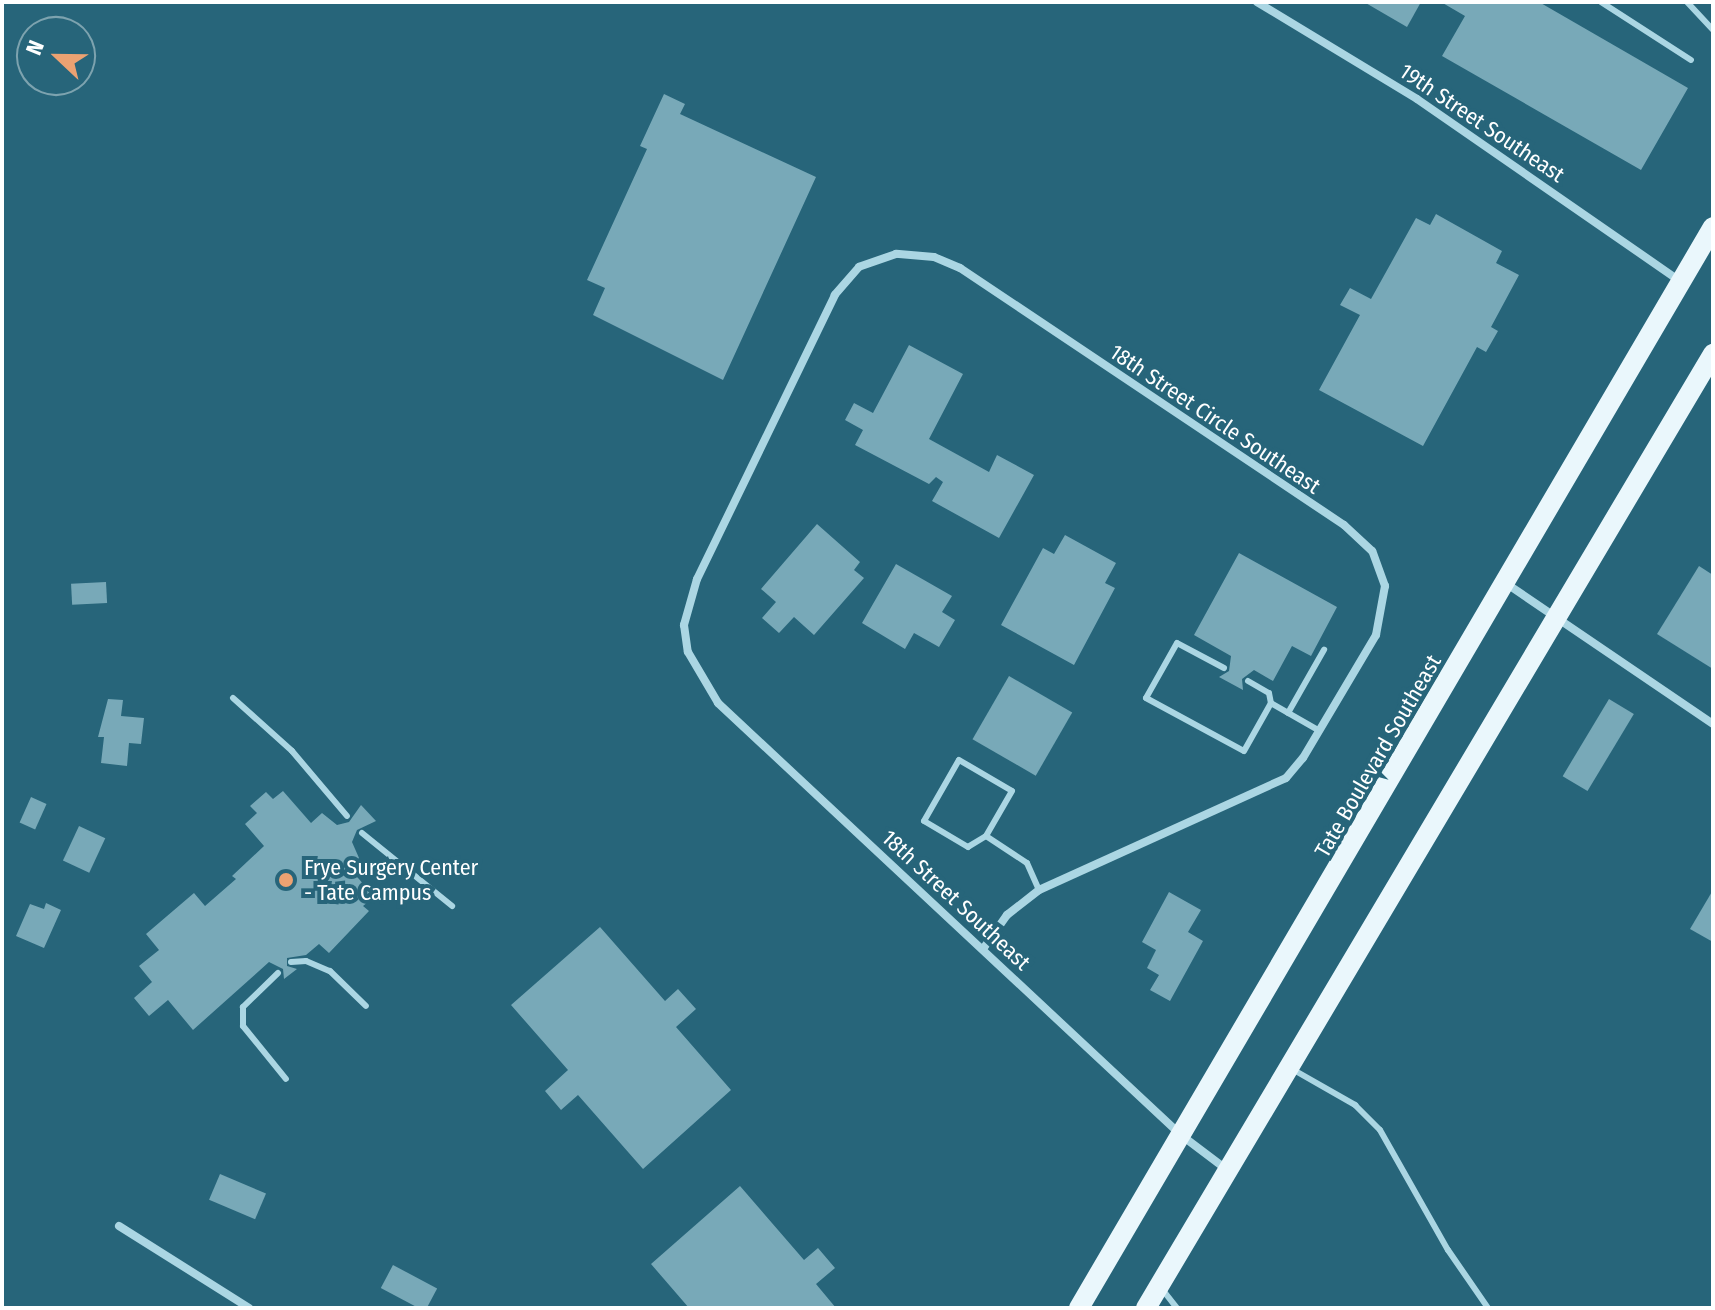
<!DOCTYPE html>
<html>
<head>
<meta charset="utf-8">
<style>
  body { margin:0 }
  #map { position:relative; width:1715px; height:1310px; overflow:hidden; background:#27657a; font-family:"Fira Sans Condensed",sans-serif }
  div>[style] { position:absolute }
  .building>* { inset:0; background:#78a9b8; transform-origin:0 0 }
  .lane>* { height:6px; margin:-3px; padding:0 3px; transform-origin:3px; border-radius:3px; background:#abd6e3 }
  .street>* { height:8px; margin:-4px; padding:0 4px; transform-origin:4px; border-radius:4px; background:#abd6e3 }
  .primary>* { height:20px; margin:-10px; padding:0 10px; transform-origin:10px; border-radius:10px; background:#eaf7fc }
  .dots>* { width:22px; height:22px; translate:-50% -50%; box-sizing:border-box; border:4px solid #27657a; border-radius:50% }
  span { translate:-50% -50%; white-space:nowrap; text-align:center; line-height:1.15; -webkit-text-stroke:8px #27657a; paint-order:stroke }
  .street-label { font-size:22px; color:#fff }
  .poi-label { font-size:22px; color:#fff }
  .left { translate:0 -50%; text-align:left }
  .frame { position:absolute; inset:0; border:4px solid #fff; pointer-events:none }
  .north { position:absolute; left:16px; top:16px; width:80px; height:80px; box-sizing:border-box; background:#27657a; border:2px solid #7da3af; border-radius:50%; rotate:292deg; font-size:22px; font-weight:700; line-height:32px; text-align:center; color:#fff }
  .north::after { content:''; display:block; margin:auto; width:28px; height:36px; background:#eba272; clip-path:polygon(50% 0,100% 100%,50% 72%,0 100%) }
</style>
</head>
<body>
<div id="map">
  <div class="building">
    <i style="clip-path:polygon(1364px 2px,1421px 2px,1407px 27px)"></i>
    <i style="clip-path:polygon(1441px 2px,1539px 2px,1688px 88px,1641px 170px,1442px 56px,1465px 16px)"></i>
    <i style="clip-path:polygon(664px 94px,685px 104px,680px 114px,816px 177px,723px 380px,593px 315px,605px 288px,587px 280px,647px 149px,640px 146px)"></i>
    <i style="clip-path:polygon(1436px 214px,1502px 251px,1496px 263px,1519px 275px,1491px 327px,1498px 331px,1486px 352px,1477px 347px,1423px 446px,1319px 390px,1360px 315px,1340px 305px,1350px 288px,1371px 299px,1416px 218px,1430px 225px)"></i>
    <i style="clip-path:polygon(909px 345px,963px 374px,929px 439px,989px 472px,997px 455px,1034px 475px,999px 538px,932px 501px,943px 482px,936px 477px,929px 484px,855px 445px,863px 430px,845px 420px,854px 403px,873px 413px)"></i>
    <i style="clip-path:polygon(817px 524px,860px 562px,854px 570px,864px 578px,814px 635px,794px 617px,779px 633px,762px 618px,776px 602px,761px 589px)"></i>
    <i style="clip-path:polygon(1065px 535px,1116px 563px,1105px 583px,1115px 588px,1074px 665px,1001px 625px,1043px 548px,1054px 554px)"></i>
    <i style="clip-path:polygon(1239px 553px,1337px 607px,1311px 656px,1292px 646px,1273px 681px,1254px 670px,1242px 679px,1243px 690px,1219px 677px,1229px 671px,1231px 656px,1194px 635px)"></i>
    <i style="clip-path:polygon(896px 564px,952px 596px,942px 612px,955px 620px,939px 647px,914px 633px,905px 649px,862px 623px)"></i>
    <i style="clip-path:polygon(1699px 566px,1713px 575px,1713px 669px,1657px 634px)"></i>
    <i style="left:106px;top:582px;width:21px;height:35px;rotate:87deg"></i>
    <i style="left:1009px;top:676px;width:73px;height:73px;rotate:30deg"></i>
    <i style="clip-path:polygon(108px 699px,123px 700px,121px 716px,144px 718px,141px 744px,129px 743px,127px 766px,101px 763px,104px 737px,98px 737px)"></i>
    <i style="left:1609px;top:699px;width:29px;height:90px;rotate:31deg"></i>
    <i style="clip-path:polygon(283px 791px,311px 823px,322px 813px,337px 825px,349px 822px,361px 805px,376px 821px,357px 830px,352px 842px,359px 858px,349px 867px,374px 897px,363px 906px,369px 911px,329px 953px,319px 944px,306px 955px,287px 958px,287px 966px,297px 969px,284px 979px,283px 969px,269px 962px,193px 1030px,168px 1000px,149px 1016px,134px 998px,152px 982px,139px 966px,159px 950px,146px 934px,194px 893px,205px 906px,236px 879px,232px 876px,264px 846px,245px 824px,257px 813px,250px 806px,266px 792px,273px 799px)"></i>
    <i style="left:31px;top:797px;width:17px;height:28px;rotate:24deg"></i>
    <i style="left:79px;top:826px;width:29px;height:38px;rotate:25deg"></i>
    <i style="clip-path:polygon(1713px 890px,1713px 942px,1690px 929px)"></i>
    <i style="clip-path:polygon(1169px 892px,1201px 910px,1188px 932px,1203px 941px,1170px 1001px,1150px 990px,1159px 975px,1147px 968px,1156px 950px,1142px 942px)"></i>
    <i style="clip-path:polygon(46px 903px,61px 910px,44px 948px,16px 936px,30px 904px,44px 909px)"></i>
    <i style="clip-path:polygon(600px 927px,665px 1001px,678px 989px,696px 1009px,676px 1027px,731px 1090px,643px 1169px,578px 1095px,561px 1110px,545px 1091px,568px 1070px,511px 1005px)"></i>
    <i style="left:220px;top:1174px;width:50px;height:28px;rotate:23deg"></i>
    <i style="clip-path:polygon(740px 1186px,804px 1260px,818px 1248px,835px 1268px,816px 1284px,836px 1308px,689px 1308px,651px 1264px)"></i>
    <i style="left:393px;top:1265px;width:50px;height:26px;rotate:28deg"></i>
  </div>
  <div class="lane">
    <i style="left:1601px;top:2px;width:107px;rotate:32.8deg"></i>
    <i style="left:1687px;top:2px;width:38px;rotate:47deg"></i>
    <i style="left:1224px;top:668px;width:53px;rotate:-152deg"></i>
    <i style="left:1177px;top:643px;width:63px;rotate:119.4deg"></i>
    <i style="left:1146px;top:698px;width:111px;rotate:28.4deg"></i>
    <i style="left:1244px;top:751px;width:55px;rotate:-60.6deg"></i>
    <i style="left:1271px;top:703px;width:54px;rotate:29.9deg"></i>
    <i style="left:1248px;top:681px;width:24px;rotate:30deg"></i>
    <i style="left:1269px;top:693px;width:10px;rotate:79deg"></i>
    <i style="left:233px;top:698px;width:79px;rotate:41.9deg"></i>
    <i style="left:292px;top:751px;width:85px;rotate:49.8deg"></i>
    <i style="left:1288px;top:713px;width:73px;rotate:-60.3deg"></i>
    <i style="left:959px;top:760px;width:61px;rotate:30.3deg"></i>
    <i style="left:1012px;top:791px;width:52px;rotate:120deg"></i>
    <i style="left:986px;top:836px;width:21px;rotate:149deg"></i>
    <i style="left:968px;top:847px;width:51px;rotate:-149.4deg"></i>
    <i style="left:924px;top:821px;width:70px;rotate:-60.2deg"></i>
    <i style="left:362px;top:833px;width:116px;rotate:39deg"></i>
    <i style="left:986px;top:836px;width:49px;rotate:33.4deg"></i>
    <i style="left:1027px;top:863px;width:30px;rotate:66deg"></i>
    <i style="left:291px;top:962px;width:15px;rotate:-4deg"></i>
    <i style="left:306px;top:961px;width:26px;rotate:23deg"></i>
    <i style="left:330px;top:971px;width:50px;rotate:44.2deg"></i>
    <i style="left:278px;top:973px;width:49px;rotate:135.8deg"></i>
    <i style="left:243px;top:1007px;width:19px;rotate:90deg"></i>
    <i style="left:243px;top:1026px;width:68px;rotate:50.9deg"></i>
    <i style="left:1292px;top:1069px;width:73px;rotate:29.7deg"></i>
    <i style="left:1355px;top:1105px;width:35px;rotate:45deg"></i>
    <i style="left:1380px;top:1130px;width:138px;rotate:60.5deg"></i>
    <i style="left:1448px;top:1250px;width:70px;rotate:55.4deg"></i>
    <i style="left:1162px;top:1289px;width:24px;rotate:52deg"></i>
  </div>
  <div class="street">
    <i style="left:1257px;top:2px;width:187px;rotate:31.2deg"></i>
    <i style="left:1417px;top:99px;width:320px;rotate:34.7deg"></i>
    <i style="left:1507px;top:584px;width:249px;rotate:34.2deg"></i>
    <i style="left:983px;top:949px;width:42px;rotate:-54.8deg"></i>
    <i style="left:1007px;top:915px;width:41px;rotate:-38deg"></i>
    <i style="left:1039px;top:890px;width:271px;rotate:-24.4deg"></i>
    <i style="left:1286px;top:778px;width:26px;rotate:-50deg"></i>
    <i style="left:1303px;top:758px;width:143px;rotate:-59.3deg"></i>
    <i style="left:1376px;top:635px;width:50px;rotate:-79.6deg"></i>
    <i style="left:1385px;top:586px;width:37px;rotate:-110deg"></i>
    <i style="left:1372px;top:551px;width:38px;rotate:-137deg"></i>
    <i style="left:1344px;top:525px;width:462px;rotate:-146.2deg"></i>
    <i style="left:960px;top:268px;width:28px;rotate:-157deg"></i>
    <i style="left:934px;top:257px;width:38px;rotate:-175deg"></i>
    <i style="left:896px;top:254px;width:39px;rotate:161deg"></i>
    <i style="left:859px;top:267px;width:37px;rotate:131deg"></i>
    <i style="left:835px;top:295px;width:316px;rotate:115.9deg"></i>
    <i style="left:697px;top:579px;width:48px;rotate:105.8deg"></i>
    <i style="left:684px;top:625px;width:27px;rotate:82deg"></i>
    <i style="left:688px;top:652px;width:59px;rotate:59.5deg"></i>
    <i style="left:718px;top:703px;width:633px;rotate:43.02deg"></i>
    <i style="left:1181px;top:1135px;width:56px;rotate:37.1deg"></i>
    <i style="left:119px;top:1226px;width:154px;rotate:32.2deg"></i>
  </div>
  <div class="primary">
    <i style="left:1079px;top:1308px;width:1253px;rotate:-59.61deg"></i>
    <i style="left:1146px;top:1308px;width:1110px;rotate:-59.28deg"></i>
  </div>
  <div class="dots">
    <i style="left:286px;top:880px;background:#eba272"></i>
  </div>
  <div class="street-label">
    <span style="left:1482px;top:123px;rotate:34deg">19th Street Southeast</span>
    <span style="left:1215px;top:419px;rotate:34deg">18th Street Circle Southeast</span>
    <span style="left:1378px;top:756px;rotate:-60deg">Tate Boulevard Southeast</span>
    <span style="left:956px;top:900px;rotate:43deg">18th Street Southeast</span>
  </div>
  <div class="poi-label">
    <span class="left" style="left:304px;top:880px">Frye Surgery Center<br>- Tate Campus</span>
  </div>
  <div class="frame"></div>
  <div class="north">N</div>
</div>
</body>
</html>
